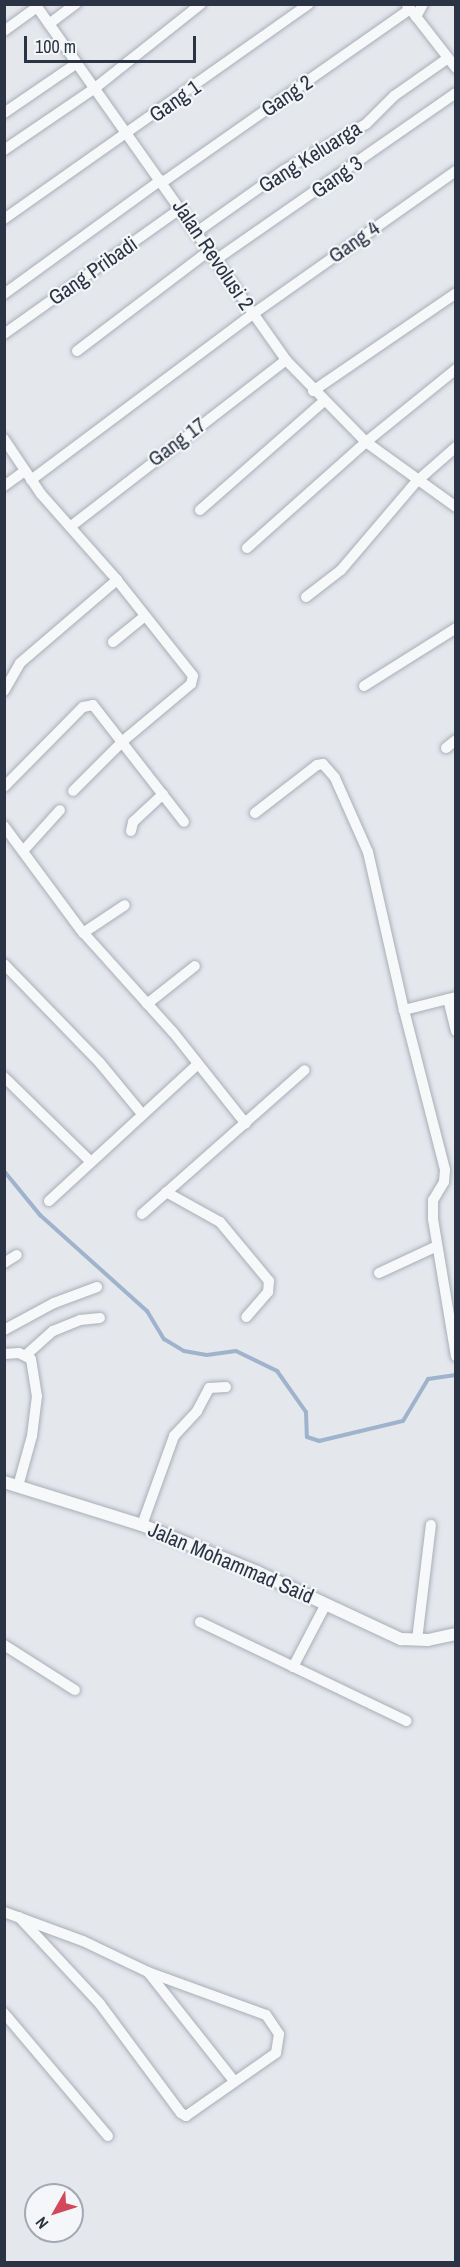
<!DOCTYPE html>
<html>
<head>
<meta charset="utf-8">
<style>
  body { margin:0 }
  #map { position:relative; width:460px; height:2267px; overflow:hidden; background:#e4e7ec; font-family:"Archivo Narrow",sans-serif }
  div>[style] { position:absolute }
  .stream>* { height:4px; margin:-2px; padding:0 2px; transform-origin:2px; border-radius:2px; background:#9fb4cc }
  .roads { filter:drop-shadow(0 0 2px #a9aeb7) drop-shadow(0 0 2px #a9aeb7) }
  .minor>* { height:10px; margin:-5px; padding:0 5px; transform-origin:5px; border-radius:5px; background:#f7f8fa }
  .tertiary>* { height:12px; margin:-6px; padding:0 6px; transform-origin:6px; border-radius:6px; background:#f7f8fa }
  span { translate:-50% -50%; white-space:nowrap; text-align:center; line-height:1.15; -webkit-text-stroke:4.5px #f4f6f9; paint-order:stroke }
  .street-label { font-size:21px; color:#2b3445 }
  .frame { position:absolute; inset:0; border:6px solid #2b3445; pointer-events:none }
  .north { position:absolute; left:24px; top:2183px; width:60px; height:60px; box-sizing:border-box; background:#f4f6f9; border:2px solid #a4a8b1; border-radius:50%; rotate:231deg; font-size:16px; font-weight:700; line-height:24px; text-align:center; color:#2b3445 }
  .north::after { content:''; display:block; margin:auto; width:21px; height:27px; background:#d1495b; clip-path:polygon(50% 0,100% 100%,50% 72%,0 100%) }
  .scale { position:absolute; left:24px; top:36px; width:172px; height:27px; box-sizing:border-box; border:3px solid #2b3445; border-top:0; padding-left:8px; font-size:18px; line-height:21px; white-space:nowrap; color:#2b3445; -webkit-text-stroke:4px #f4f6f9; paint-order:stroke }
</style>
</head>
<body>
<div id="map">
  <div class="stream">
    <i style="left:4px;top:1171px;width:57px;rotate:50.7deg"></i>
    <i style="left:40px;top:1215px;width:144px;rotate:41.9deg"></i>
    <i style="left:147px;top:1311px;width:33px;rotate:59deg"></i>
    <i style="left:164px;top:1339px;width:23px;rotate:31deg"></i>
    <i style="left:184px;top:1351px;width:23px;rotate:10deg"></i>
    <i style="left:207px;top:1355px;width:29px;rotate:-8deg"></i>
    <i style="left:236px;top:1351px;width:46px;rotate:26deg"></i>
    <i style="left:277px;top:1371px;width:50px;rotate:54.7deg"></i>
    <i style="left:306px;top:1412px;width:25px;rotate:88deg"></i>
    <i style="left:307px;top:1437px;width:13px;rotate:18deg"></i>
    <i style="left:319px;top:1441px;width:86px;rotate:-13.4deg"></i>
    <i style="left:403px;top:1421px;width:49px;rotate:-59.2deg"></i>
    <i style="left:428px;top:1379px;width:28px;rotate:-8deg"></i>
  </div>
  <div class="roads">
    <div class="minor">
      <i style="left:35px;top:4px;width:436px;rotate:54.8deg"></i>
      <i style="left:286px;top:360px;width:115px;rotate:45.7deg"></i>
      <i style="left:366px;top:442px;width:111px;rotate:35.8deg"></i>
      <i style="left:407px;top:5px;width:80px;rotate:52.1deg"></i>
      <i style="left:416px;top:17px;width:15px;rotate:-62deg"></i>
      <i style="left:49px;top:24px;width:34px;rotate:-37deg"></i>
      <i style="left:4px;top:31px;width:41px;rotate:-36deg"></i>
      <i style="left:4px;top:113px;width:88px;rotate:-34.4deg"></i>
      <i style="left:4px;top:150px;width:110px;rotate:-34.3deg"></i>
      <i style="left:95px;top:88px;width:135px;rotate:-38.4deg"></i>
      <i style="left:163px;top:182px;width:302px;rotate:-35deg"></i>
      <i style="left:4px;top:219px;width:373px;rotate:-35.2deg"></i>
      <i style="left:198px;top:231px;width:105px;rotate:-35.3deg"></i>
      <i style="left:284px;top:170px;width:94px;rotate:-29.3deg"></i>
      <i style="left:366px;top:124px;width:40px;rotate:-45deg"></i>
      <i style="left:394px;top:96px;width:66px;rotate:-35.1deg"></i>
      <i style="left:217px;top:259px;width:291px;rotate:-34.8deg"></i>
      <i style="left:4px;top:294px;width:194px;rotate:-36deg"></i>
      <i style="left:4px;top:334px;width:217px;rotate:-35.4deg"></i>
      <i style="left:77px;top:351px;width:167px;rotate:-37.2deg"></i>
      <i style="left:313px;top:391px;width:173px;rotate:-34.4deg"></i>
      <i style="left:4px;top:439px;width:66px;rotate:56.1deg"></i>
      <i style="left:41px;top:494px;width:115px;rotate:48.5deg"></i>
      <i style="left:117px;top:580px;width:122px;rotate:51.6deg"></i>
      <i style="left:193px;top:676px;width:8px;rotate:104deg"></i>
      <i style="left:191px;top:684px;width:87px;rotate:140.1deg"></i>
      <i style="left:124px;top:740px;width:72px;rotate:135deg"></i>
      <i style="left:31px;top:480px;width:277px;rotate:-36.8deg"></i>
      <i style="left:253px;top:314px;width:248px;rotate:-35.2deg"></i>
      <i style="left:4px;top:486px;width:26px;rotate:-36deg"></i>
      <i style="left:200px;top:510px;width:164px;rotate:-41.3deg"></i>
      <i style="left:70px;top:527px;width:273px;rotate:-37.7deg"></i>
      <i style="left:247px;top:548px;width:159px;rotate:-41.7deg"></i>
      <i style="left:366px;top:442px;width:116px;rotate:-39deg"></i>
      <i style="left:306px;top:597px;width:44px;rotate:-37.6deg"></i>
      <i style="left:341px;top:570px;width:116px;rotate:-49.6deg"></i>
      <i style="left:416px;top:482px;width:53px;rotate:-41.2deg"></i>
      <i style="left:113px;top:642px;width:41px;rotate:-39.1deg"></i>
      <i style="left:364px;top:686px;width:109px;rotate:-32.2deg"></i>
      <i style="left:4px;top:691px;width:32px;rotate:-60deg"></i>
      <i style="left:20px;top:663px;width:128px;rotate:-40.6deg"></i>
      <i style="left:446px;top:748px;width:13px;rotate:-39deg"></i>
      <i style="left:4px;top:787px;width:112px;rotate:-45.4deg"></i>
      <i style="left:83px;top:707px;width:10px;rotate:-11deg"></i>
      <i style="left:93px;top:705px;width:148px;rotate:52.1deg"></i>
      <i style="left:255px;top:813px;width:78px;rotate:-37.7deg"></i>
      <i style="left:317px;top:765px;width:6px;rotate:-9deg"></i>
      <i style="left:323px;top:764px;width:18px;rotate:49deg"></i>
      <i style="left:335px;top:778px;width:81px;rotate:66deg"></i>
      <i style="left:368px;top:852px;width:162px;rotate:77.2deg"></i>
      <i style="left:4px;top:826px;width:129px;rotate:53.5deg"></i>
      <i style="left:81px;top:930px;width:137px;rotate:48deg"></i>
      <i style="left:173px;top:1032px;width:117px;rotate:51.6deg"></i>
      <i style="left:131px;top:831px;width:9px;rotate:-77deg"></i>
      <i style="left:133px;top:822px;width:41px;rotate:-43deg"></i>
      <i style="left:23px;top:851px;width:55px;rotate:-47.9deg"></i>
      <i style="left:83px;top:933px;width:50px;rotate:-33.7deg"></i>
      <i style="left:4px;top:964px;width:138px;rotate:45.9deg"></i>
      <i style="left:100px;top:1063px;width:66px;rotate:50.5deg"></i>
      <i style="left:456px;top:997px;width:54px;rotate:166deg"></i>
      <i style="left:404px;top:1010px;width:165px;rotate:75.6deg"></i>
      <i style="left:445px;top:1170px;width:12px;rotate:95deg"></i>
      <i style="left:444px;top:1182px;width:21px;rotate:121deg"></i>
      <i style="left:433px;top:1200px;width:19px;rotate:90deg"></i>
      <i style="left:433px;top:1219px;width:139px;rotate:80.5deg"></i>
      <i style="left:448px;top:999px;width:33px;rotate:76deg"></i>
      <i style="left:147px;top:1004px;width:61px;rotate:-38.4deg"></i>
      <i style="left:4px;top:1077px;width:120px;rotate:44.3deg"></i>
      <i style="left:166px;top:1192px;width:62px;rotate:29.1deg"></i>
      <i style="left:220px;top:1222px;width:77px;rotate:50.3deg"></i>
      <i style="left:269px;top:1281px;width:11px;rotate:95deg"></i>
      <i style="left:268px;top:1292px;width:33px;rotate:131deg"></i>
      <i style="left:49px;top:1201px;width:202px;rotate:-42.6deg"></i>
      <i style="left:142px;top:1214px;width:217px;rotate:-41.5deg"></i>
      <i style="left:4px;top:1263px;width:15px;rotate:-32deg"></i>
      <i style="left:379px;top:1273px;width:62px;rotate:-24.9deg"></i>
      <i style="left:4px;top:1330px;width:57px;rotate:-28.4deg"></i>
      <i style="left:54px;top:1303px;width:46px;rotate:-20.4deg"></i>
      <i style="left:4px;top:1354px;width:15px;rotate:-4deg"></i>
      <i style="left:19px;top:1353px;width:13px;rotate:27deg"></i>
      <i style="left:31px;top:1359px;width:37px;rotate:81deg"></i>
      <i style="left:37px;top:1396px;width:40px;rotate:97.1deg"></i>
      <i style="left:32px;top:1436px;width:52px;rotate:105.6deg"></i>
      <i style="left:26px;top:1355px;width:36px;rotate:-42deg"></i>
      <i style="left:53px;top:1331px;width:29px;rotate:-22deg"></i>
      <i style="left:80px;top:1320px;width:20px;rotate:-6deg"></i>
      <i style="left:142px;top:1525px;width:95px;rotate:-70.2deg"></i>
      <i style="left:174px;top:1436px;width:34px;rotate:-47deg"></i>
      <i style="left:197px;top:1411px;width:26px;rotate:-62deg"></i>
      <i style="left:209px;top:1388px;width:17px;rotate:-3deg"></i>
      <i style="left:200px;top:1622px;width:229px;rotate:25.6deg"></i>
      <i style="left:417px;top:1640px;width:116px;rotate:-83.1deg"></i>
      <i style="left:4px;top:1645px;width:84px;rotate:32.4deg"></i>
      <i style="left:293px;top:1667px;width:71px;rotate:-62.4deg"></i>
      <i style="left:4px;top:1912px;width:84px;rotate:20.2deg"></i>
      <i style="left:83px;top:1941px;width:72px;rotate:25.5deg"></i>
      <i style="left:148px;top:1972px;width:139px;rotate:51.7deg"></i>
      <i style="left:19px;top:1917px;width:119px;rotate:47deg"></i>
      <i style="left:100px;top:2004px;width:136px;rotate:53.4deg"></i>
      <i style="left:181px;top:2113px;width:6px;rotate:31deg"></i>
      <i style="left:186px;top:2116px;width:110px;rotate:-35deg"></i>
      <i style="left:276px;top:2053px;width:19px;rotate:-81deg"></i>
      <i style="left:279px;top:2034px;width:23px;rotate:-124deg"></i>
      <i style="left:266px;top:2015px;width:126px;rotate:-160deg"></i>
      <i style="left:4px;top:2013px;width:161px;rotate:49.8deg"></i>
    </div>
    <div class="tertiary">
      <i style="left:4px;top:1482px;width:145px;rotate:17.3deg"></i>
      <i style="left:142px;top:1525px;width:124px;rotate:22.2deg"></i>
      <i style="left:257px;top:1572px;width:159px;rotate:25deg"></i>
      <i style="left:401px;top:1639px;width:27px;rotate:2deg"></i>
      <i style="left:428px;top:1640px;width:29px;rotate:-12deg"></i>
    </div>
  </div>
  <div class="street-label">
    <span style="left:287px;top:96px;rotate:-34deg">Gang 2</span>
    <span style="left:175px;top:101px;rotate:-35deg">Gang 1</span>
    <span style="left:310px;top:157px;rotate:-32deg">Gang Keluarga</span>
    <span style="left:337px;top:177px;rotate:-35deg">Gang 3</span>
    <span style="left:354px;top:242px;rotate:-35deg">Gang 4</span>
    <span style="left:213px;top:255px;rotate:56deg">Jalan Revolusi 2</span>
    <span style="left:93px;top:271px;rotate:-35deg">Gang Pribadi</span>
    <span style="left:177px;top:442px;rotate:-37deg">Gang 17</span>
    <span style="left:231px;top:1563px;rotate:23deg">Jalan Mohammad Said</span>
  </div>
  <div class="frame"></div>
  <div class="north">N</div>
  <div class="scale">100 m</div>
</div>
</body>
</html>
